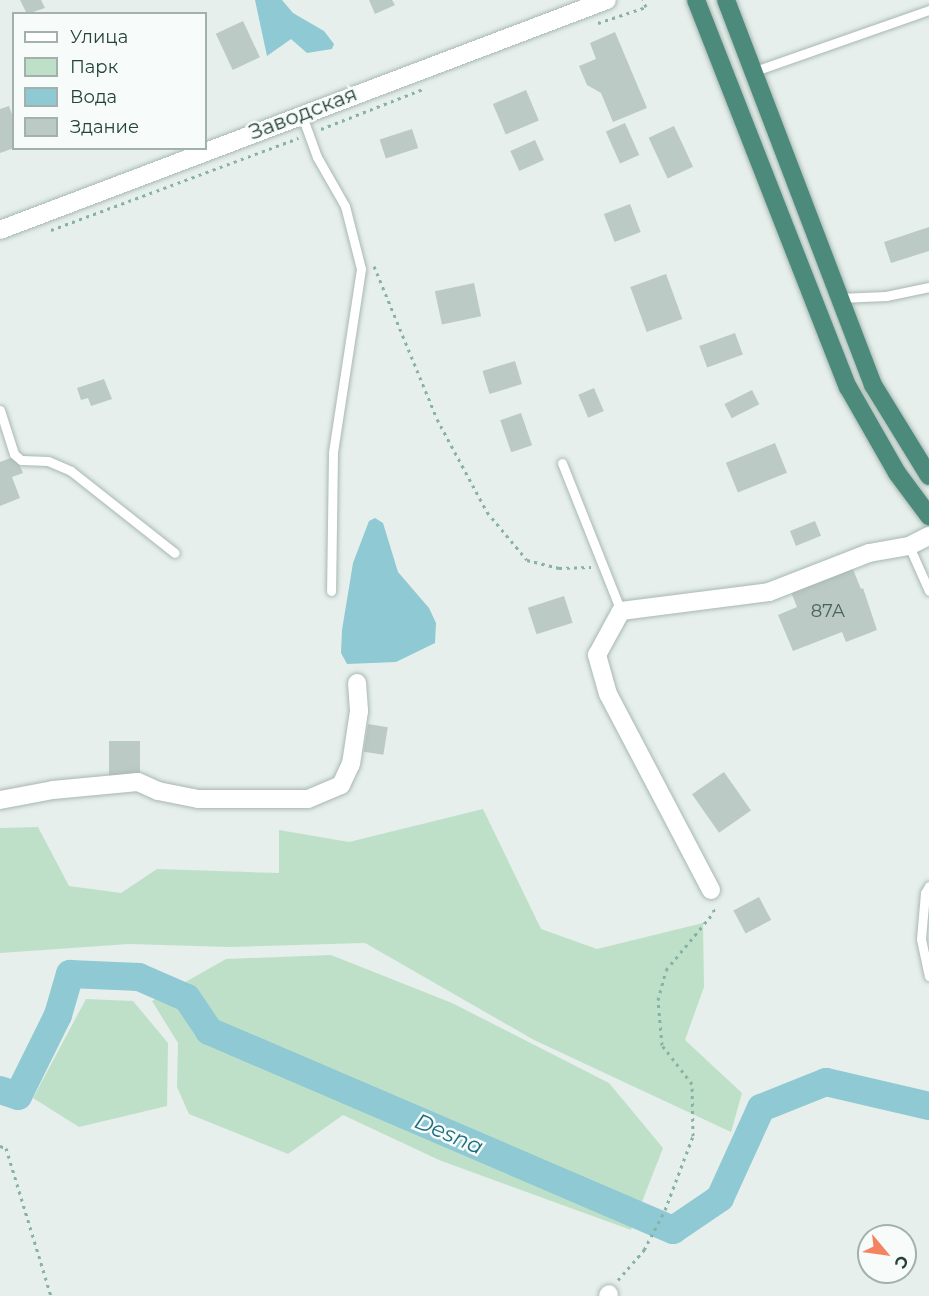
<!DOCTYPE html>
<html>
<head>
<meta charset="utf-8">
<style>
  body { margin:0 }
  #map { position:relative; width:929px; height:1296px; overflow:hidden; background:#e6efeb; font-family:Montserrat,sans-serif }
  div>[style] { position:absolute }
  .green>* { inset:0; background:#bfe0c8 }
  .water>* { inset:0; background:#8ec9d4 }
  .river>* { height:28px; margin:-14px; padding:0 14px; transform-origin:14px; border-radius:14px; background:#8ec9d4 }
  .building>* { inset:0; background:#bbcac4; transform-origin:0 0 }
  .path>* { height:3px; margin-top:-1.5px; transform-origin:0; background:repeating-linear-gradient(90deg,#86b3a5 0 3px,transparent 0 7.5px) }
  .roads { filter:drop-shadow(0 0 2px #a8b8b2) drop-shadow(0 0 2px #a8b8b2) }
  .service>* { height:9px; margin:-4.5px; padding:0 4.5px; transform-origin:4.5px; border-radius:4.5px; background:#fff }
  .minor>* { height:18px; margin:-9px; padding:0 9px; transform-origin:9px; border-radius:9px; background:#fff }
  .trunk>* { height:18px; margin:-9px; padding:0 9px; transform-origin:9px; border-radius:9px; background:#4c8a7c }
  span { translate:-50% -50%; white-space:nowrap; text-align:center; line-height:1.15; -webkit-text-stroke:5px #f7fbf9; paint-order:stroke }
  .number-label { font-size:18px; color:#4a645c }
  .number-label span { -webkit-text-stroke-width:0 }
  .street-label { font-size:21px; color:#24423a }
  .water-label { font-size:22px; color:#1c6f80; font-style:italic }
  .legend { position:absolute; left:12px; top:12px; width:195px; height:138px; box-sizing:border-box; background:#f7fbf9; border:2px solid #a3b1ad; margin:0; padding:8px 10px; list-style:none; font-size:18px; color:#24423a }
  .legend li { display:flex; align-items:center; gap:12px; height:30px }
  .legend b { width:30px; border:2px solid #a3b1ad }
  .north { position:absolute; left:857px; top:1224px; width:60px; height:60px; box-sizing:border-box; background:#f7fbf9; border:2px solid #a3b1ad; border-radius:50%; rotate:119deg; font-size:16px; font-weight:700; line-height:24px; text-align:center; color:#24423a }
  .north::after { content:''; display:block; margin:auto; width:21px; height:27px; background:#f4845f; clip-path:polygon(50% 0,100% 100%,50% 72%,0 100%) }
</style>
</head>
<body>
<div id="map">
  <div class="green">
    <i style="clip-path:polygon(483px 809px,541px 929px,597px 949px,703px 923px,704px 987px,685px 1040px,742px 1093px,731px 1132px,534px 1040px,365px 943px,230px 947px,129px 944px,0 953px,0 828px,38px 827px,69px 886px,121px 893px,157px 869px,279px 873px,279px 830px,349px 842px)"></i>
    <i style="clip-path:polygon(331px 955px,452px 1003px,609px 1083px,663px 1148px,631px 1230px,439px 1160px,343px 1115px,288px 1154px,189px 1114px,177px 1087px,178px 1043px,152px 1001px,226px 959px)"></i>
    <i style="clip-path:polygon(86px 999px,133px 1001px,168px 1043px,167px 1106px,79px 1127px,33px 1098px)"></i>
  </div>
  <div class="water">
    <i style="clip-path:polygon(255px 0,282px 0,293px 13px,324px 31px,334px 44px,332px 49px,307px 53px,291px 39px,267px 56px)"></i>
    <i style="clip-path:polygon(375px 518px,383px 523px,398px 572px,429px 608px,436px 623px,435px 643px,396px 662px,347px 664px,341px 653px,342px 630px,353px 563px,369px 521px)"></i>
  </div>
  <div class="river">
    <i style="left:0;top:1090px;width:19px;rotate:18deg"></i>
    <i style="left:18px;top:1096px;width:90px;rotate:-63.7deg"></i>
    <i style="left:58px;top:1015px;width:43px;rotate:-73.7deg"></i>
    <i style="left:70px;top:974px;width:69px;rotate:2.5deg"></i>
    <i style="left:139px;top:977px;width:52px;rotate:23.6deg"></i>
    <i style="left:187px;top:998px;width:40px;rotate:56deg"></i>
    <i style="left:209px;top:1031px;width:505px;rotate:23.21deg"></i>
    <i style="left:673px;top:1230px;width:57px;rotate:-34.2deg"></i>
    <i style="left:720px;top:1198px;width:99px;rotate:-65.5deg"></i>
    <i style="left:761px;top:1108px;width:70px;rotate:-21.8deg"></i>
    <i style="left:826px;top:1082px;width:106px;rotate:13.1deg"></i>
  </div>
  <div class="building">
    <i style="clip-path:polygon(20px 0,41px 0,45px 8px,27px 14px)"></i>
    <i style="clip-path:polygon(369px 0,392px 0,395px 5px,375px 14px)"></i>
    <i style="left:243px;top:21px;width:40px;height:30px;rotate:65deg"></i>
    <i style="clip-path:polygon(615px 32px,647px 108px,613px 122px,601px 93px,587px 85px,579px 66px,596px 59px,590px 43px)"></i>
    <i style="left:526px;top:90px;width:33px;height:36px;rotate:67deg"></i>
    <i style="clip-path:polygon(9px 106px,14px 120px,14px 148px,0 153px,0 109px)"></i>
    <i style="left:625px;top:123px;width:35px;height:21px;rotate:66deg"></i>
    <i style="left:674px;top:126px;width:45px;height:28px;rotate:65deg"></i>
    <i style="left:412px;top:129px;width:20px;height:34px;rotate:72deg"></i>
    <i style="left:535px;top:140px;width:22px;height:27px;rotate:66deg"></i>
    <i style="left:630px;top:204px;width:30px;height:28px;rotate:69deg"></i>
    <i style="clip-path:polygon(929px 227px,929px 251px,891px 263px,884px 242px)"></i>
    <i style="left:666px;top:274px;width:48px;height:38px;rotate:70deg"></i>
    <i style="left:474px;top:283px;width:34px;height:40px;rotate:78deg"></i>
    <i style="left:735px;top:333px;width:23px;height:38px;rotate:70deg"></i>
    <i style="left:515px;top:361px;width:24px;height:34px;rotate:73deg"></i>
    <i style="clip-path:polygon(104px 379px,112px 399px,91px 406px,88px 398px,81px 400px,77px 388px)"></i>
    <i style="left:594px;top:388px;width:25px;height:17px;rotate:67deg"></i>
    <i style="left:752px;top:390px;width:16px;height:31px;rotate:63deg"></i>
    <i style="left:521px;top:413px;width:34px;height:22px;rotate:71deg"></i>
    <i style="left:775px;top:443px;width:32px;height:53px;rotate:68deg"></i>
    <i style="clip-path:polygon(16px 456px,23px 473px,12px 477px,20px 498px,0 506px,0 462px)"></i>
    <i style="left:815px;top:521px;width:16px;height:27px;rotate:68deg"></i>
    <i style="clip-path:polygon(852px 567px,861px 589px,863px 588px,877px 630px,846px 642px,842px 632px,793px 651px,778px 615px,797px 607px,791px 592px)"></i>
    <i style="left:564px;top:596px;width:28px;height:38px;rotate:72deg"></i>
    <i style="left:368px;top:724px;width:20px;height:28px;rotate:9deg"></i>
    <i style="left:109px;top:741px;width:31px;height:35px"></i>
    <i style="left:724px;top:772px;width:47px;height:39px;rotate:55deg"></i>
    <i style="left:759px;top:897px;width:26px;height:29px;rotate:62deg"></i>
  </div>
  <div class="path">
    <i style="left:598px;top:23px;width:51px;rotate:-18.4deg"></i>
    <i style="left:646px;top:7px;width:8px;rotate:-113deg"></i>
    <i style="left:321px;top:129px;width:110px;rotate:-21.4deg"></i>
    <i style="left:51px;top:230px;width:264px;rotate:-20.4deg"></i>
    <i style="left:374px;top:266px;width:165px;rotate:67.6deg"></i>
    <i style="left:437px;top:419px;width:106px;rotate:61.7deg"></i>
    <i style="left:487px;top:512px;width:62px;rotate:50.2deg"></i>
    <i style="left:527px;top:560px;width:33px;rotate:14deg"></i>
    <i style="left:559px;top:568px;width:32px;rotate:-2deg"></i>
    <i style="left:0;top:1146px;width:6px;rotate:18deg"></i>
    <i style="left:6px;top:1148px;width:155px;rotate:73.1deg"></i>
    <i style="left:618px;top:1280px;width:40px;rotate:-49deg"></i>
    <i style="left:644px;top:1250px;width:45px;rotate:-62.3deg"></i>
    <i style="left:665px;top:1210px;width:79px;rotate:-69.3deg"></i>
    <i style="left:693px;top:1136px;width:52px;rotate:-91.1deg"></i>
    <i style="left:692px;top:1084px;width:49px;rotate:-127.6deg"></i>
    <i style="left:662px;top:1045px;width:45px;rotate:-95.1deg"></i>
    <i style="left:658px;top:1000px;width:31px;rotate:-75deg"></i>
    <i style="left:666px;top:970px;width:75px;rotate:-50.4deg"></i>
    <i style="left:714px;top:912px;width:6px;rotate:-99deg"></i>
  </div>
  <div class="roads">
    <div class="service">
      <i style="left:752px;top:72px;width:188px;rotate:-19.3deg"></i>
      <i style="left:301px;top:113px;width:47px;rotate:70deg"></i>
      <i style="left:317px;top:157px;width:56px;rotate:60.3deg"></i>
      <i style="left:345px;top:206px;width:65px;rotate:75.7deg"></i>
      <i style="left:361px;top:269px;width:186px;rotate:98.7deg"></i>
      <i style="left:333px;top:453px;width:138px;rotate:90.8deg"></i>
      <i style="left:839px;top:298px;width:47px;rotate:-2.4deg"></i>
      <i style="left:886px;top:296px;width:44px;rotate:-11.8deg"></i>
      <i style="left:0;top:410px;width:46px;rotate:72.3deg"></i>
      <i style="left:14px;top:454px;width:9px;rotate:41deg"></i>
      <i style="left:21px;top:460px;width:27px;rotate:2deg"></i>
      <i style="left:48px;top:461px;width:25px;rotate:23deg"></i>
      <i style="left:71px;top:471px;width:132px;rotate:38.3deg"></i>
      <i style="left:562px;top:463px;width:159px;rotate:68.3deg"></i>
      <i style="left:909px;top:546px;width:49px;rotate:66deg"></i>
      <i style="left:929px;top:886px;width:8px;rotate:120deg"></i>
      <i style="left:925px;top:893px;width:46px;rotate:95deg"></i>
      <i style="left:921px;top:939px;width:38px;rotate:78deg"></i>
    </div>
    <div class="minor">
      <i style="left:0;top:230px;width:649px;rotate:-20.75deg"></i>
      <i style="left:0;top:800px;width:54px;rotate:-10.7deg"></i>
      <i style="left:53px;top:790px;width:85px;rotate:-5.4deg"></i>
      <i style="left:138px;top:782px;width:22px;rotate:24deg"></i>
      <i style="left:158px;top:791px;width:41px;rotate:11.3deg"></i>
      <i style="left:198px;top:799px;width:110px"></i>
      <i style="left:308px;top:799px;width:36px;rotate:-23deg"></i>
      <i style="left:341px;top:785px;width:23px;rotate:-65deg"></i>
      <i style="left:351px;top:764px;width:54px;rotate:-81.4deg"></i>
      <i style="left:359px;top:711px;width:28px;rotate:-94deg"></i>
      <i style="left:711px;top:890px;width:221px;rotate:-117.7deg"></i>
      <i style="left:608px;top:694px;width:41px;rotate:-105.8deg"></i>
      <i style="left:597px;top:655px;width:50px;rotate:-61.4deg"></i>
      <i style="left:621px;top:611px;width:149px;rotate:-7.3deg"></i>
      <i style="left:769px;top:592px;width:107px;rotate:-21.3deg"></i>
      <i style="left:869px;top:553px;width:41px;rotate:-9.9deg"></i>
      <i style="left:909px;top:546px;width:22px;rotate:-27deg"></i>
      <i style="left:608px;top:1296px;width:2px;rotate:-63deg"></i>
    </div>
    <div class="trunk">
      <i style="left:696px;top:0;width:416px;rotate:68.6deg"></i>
      <i style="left:848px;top:387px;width:99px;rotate:60.3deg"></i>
      <i style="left:897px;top:473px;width:54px;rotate:53.3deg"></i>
      <i style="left:726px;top:0;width:412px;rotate:69.1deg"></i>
      <i style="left:873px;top:385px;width:107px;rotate:58.4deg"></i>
    </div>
  </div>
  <div class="number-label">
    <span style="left:828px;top:611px">87А</span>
  </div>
  <div class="street-label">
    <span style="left:303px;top:113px;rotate:-21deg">Заводская</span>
  </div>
  <div class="water-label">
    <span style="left:449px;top:1134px;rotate:23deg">Desna</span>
  </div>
  <ul class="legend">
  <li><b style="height:8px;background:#fff"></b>Улица</li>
  <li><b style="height:16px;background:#bfe0c8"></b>Парк</li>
  <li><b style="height:16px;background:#8ec9d4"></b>Вода</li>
  <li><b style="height:16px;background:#bbcac4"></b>Здание</li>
  </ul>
  <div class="north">С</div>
</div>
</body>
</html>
